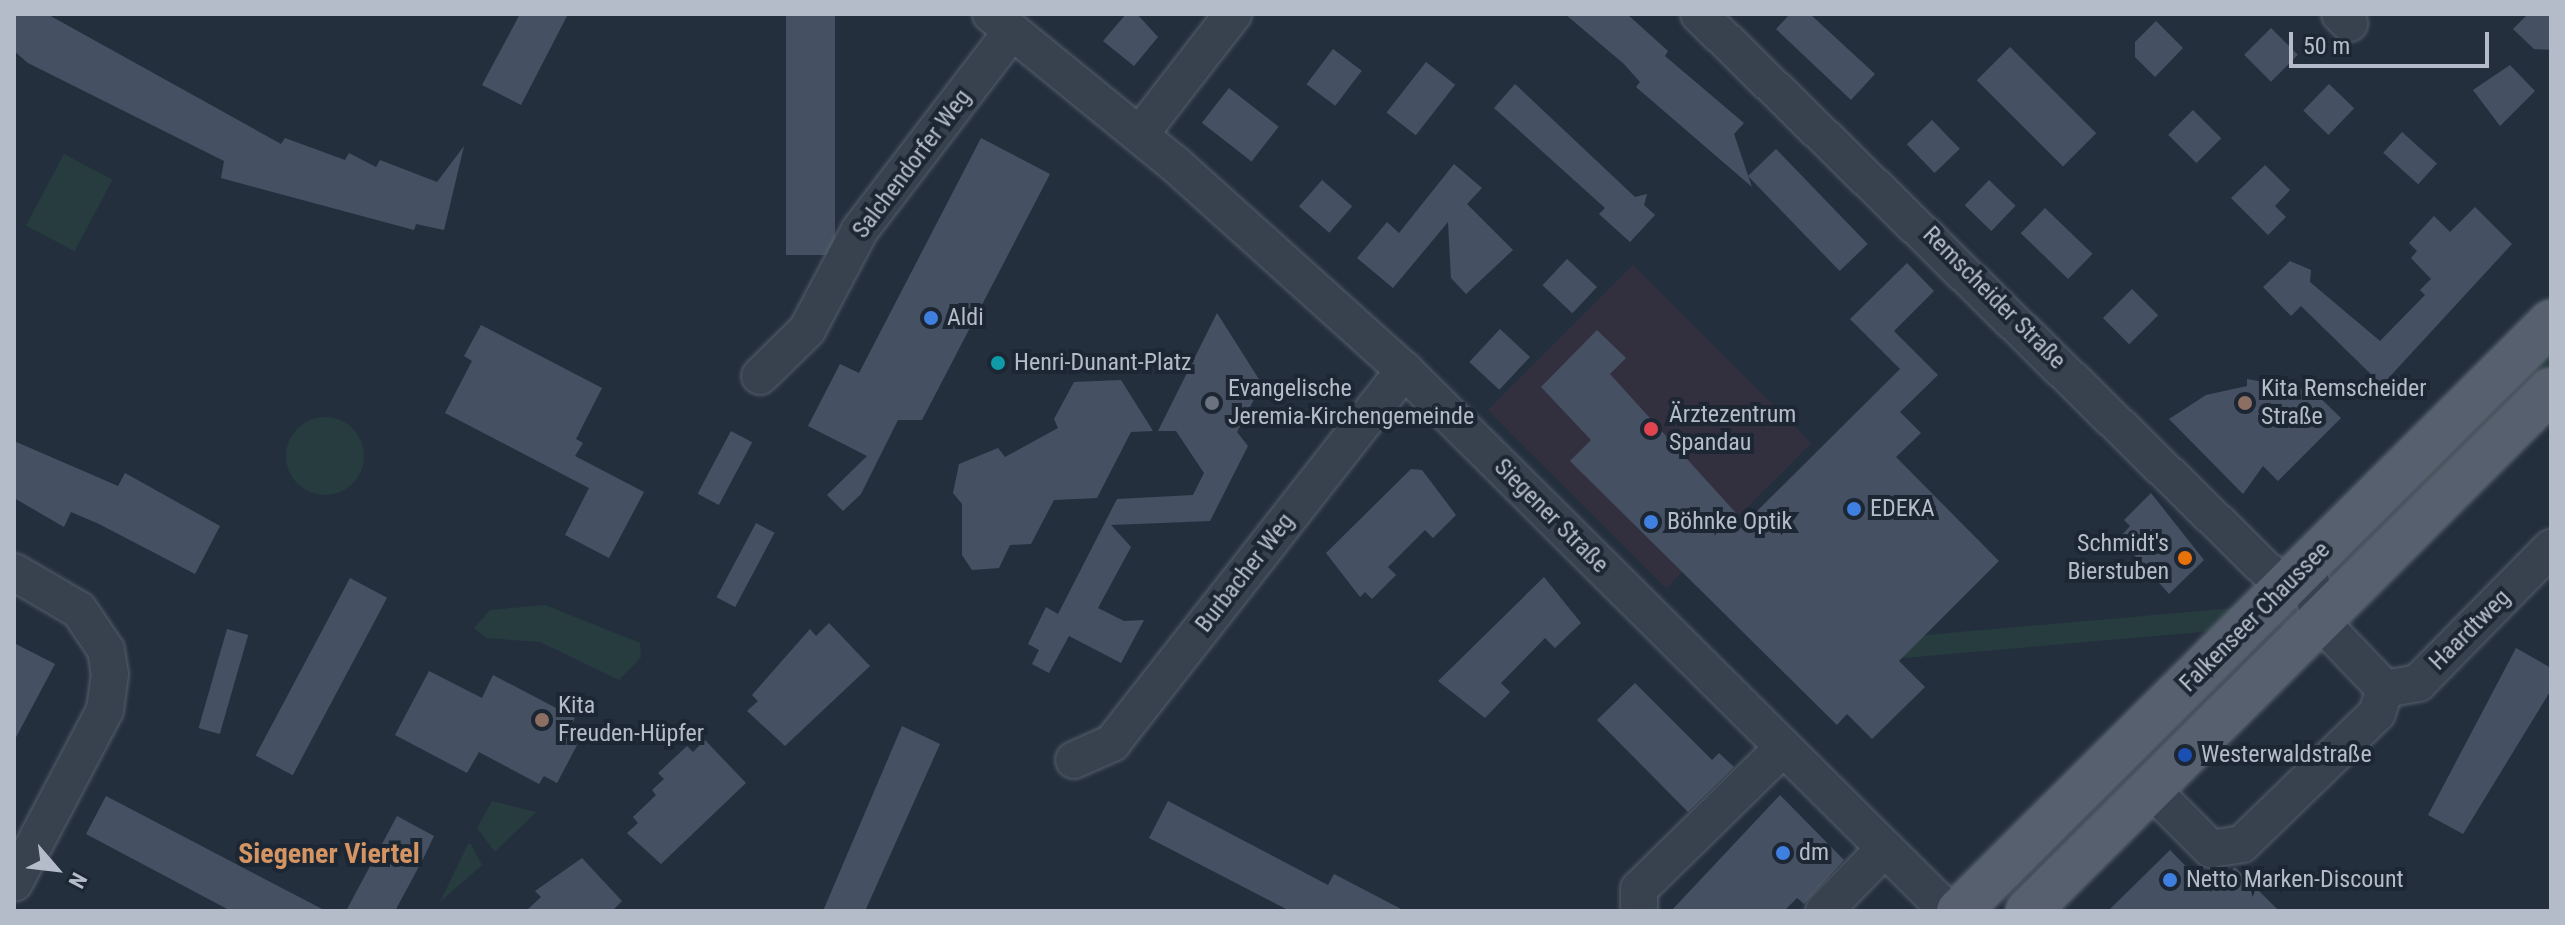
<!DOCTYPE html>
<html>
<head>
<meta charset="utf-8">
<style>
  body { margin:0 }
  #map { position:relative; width:2565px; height:925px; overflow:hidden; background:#242f3e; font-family:"Roboto Condensed",sans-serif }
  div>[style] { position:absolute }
  .medical>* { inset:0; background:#32303f; transform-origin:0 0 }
  .green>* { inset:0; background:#263c3f; transform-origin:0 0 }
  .round { border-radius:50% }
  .building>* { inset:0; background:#455162; transform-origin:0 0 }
  .roads { filter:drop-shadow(0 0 2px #565f6c) drop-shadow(0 0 2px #565f6c) }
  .minor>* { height:36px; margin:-18px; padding:0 18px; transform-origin:18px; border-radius:18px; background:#38414e }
  .major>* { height:44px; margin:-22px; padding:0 22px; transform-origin:22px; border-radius:22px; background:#56606e }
  .dots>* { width:22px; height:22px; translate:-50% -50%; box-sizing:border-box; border:4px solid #1d2633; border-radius:50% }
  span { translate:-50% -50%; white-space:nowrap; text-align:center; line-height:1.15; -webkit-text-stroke:8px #1d2633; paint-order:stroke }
  .street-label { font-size:24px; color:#b4bcc9 }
  .poi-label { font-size:24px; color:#b4bcc9 }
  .left { translate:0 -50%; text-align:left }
  .right { translate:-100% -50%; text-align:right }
  .quarter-label { font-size:28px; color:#d59563; font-weight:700 }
  .frame { position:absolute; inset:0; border:16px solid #b4bcc9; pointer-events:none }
  .north { position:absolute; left:16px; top:829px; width:80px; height:80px; -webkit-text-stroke:6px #1d2633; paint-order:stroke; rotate:118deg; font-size:22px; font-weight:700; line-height:32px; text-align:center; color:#b4bcc9 }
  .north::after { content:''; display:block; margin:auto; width:28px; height:36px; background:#b4bcc9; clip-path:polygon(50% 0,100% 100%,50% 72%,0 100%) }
  .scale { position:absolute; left:2289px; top:32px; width:200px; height:36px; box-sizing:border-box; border:4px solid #b4bcc9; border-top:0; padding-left:10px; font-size:24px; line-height:28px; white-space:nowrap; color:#b4bcc9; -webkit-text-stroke:6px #1d2633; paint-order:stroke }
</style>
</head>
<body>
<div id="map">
  <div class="medical">
    <i style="left:1633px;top:265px;width:252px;height:205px;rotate:45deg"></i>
  </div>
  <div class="green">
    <i style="left:64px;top:154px;width:55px;height:81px;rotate:28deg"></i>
    <i style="clip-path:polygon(2551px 341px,2551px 370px,2327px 584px,2438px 453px)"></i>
    <i class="round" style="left:286px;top:417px;width:78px;height:78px"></i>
    <i style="left:2292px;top:603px;width:21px;height:411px;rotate:85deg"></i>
    <i style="clip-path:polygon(545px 605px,640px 643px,641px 657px,619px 680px,540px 642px,486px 638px,474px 628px,490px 610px)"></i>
    <i style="clip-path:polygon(492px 801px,536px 812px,495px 852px,477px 828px)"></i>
    <i style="clip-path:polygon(471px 844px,482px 865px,440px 902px,468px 844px)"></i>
  </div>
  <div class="building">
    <i style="clip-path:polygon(14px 14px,47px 14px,281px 144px,285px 138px,345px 160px,349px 153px,376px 167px,380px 160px,437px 182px,464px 146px,444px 230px,416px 224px,414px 230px,221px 178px,224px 161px,28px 63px,14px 51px)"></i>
    <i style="clip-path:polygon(520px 14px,568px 14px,521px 105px,482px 85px)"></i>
    <i style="left:786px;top:14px;width:49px;height:241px"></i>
    <i style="clip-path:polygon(1126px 14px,1137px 14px,1158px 37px,1134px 66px,1103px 41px)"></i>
    <i style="clip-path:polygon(1565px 14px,1627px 14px,1668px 51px,1665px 56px,1744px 123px,1734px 134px,1752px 187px,1636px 87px,1640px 82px,1624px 64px)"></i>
    <i style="clip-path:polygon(1790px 14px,1810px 14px,1875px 74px,1851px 100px,1776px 29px)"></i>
    <i style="clip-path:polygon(2528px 14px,2551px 14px,2551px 50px,2534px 49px,2513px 29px)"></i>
    <i style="clip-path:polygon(2156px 21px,2183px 48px,2155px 77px,2135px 57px,2135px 42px)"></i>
    <i style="left:2271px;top:28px;width:38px;height:38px;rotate:45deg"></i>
    <i style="left:2010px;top:47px;width:122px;height:47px;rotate:45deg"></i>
    <i style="left:1333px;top:49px;width:36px;height:44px;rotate:37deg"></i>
    <i style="left:1426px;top:62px;width:37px;height:64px;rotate:38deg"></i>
    <i style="clip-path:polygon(2510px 65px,2535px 91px,2500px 126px,2473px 90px)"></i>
    <i style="clip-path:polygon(1515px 84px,1635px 197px,1647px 194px,1644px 205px,1655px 215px,1630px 242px,1599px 214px,1605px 208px,1494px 108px)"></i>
    <i style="left:2329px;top:84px;width:35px;height:37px;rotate:44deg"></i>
    <i style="left:1229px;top:88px;width:63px;height:44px;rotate:38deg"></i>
    <i style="left:2193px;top:110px;width:40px;height:35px;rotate:45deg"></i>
    <i style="left:1932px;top:120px;width:40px;height:35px;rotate:46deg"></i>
    <i style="left:2402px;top:132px;width:47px;height:28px;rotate:42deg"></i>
    <i style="clip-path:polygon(981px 138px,1050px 174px,922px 420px,898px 420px,861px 494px,843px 511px,827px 495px,867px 456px,808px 426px,840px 364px,859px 373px)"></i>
    <i style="left:1776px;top:149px;width:132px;height:39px;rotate:46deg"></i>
    <i style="clip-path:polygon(1454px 164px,1482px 188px,1467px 204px,1513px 250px,1466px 294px,1451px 278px,1448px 222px,1393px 288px,1357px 258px,1387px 222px,1399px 233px)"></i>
    <i style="clip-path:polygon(2265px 165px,2290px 190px,2275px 206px,2286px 217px,2268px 235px,2231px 198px)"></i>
    <i style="left:1322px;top:180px;width:40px;height:35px;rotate:41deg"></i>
    <i style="left:1989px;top:180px;width:37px;height:35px;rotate:44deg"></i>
    <i style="clip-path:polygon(2475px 207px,2512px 244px,2382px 385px,2301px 306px,2291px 316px,2263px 287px,2290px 261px,2311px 270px,2310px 282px,2380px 341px,2425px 295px,2420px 290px,2431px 279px,2411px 258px,2417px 251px,2409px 243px,2434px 216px,2450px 232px)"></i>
    <i style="left:2045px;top:208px;width:66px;height:35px;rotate:44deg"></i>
    <i style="left:1567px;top:259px;width:41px;height:36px;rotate:43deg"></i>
    <i style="clip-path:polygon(1907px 263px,1934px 291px,1894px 331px,1938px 375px,1900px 412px,1921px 433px,1896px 457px,1999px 561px,1899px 661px,1925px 687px,1872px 739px,1847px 714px,1837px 725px,1570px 461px,1591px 440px,1541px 387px,1597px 330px,1626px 358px,1610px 374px,1745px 523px,1900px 369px,1850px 319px)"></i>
    <i style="left:2132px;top:289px;width:37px;height:41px;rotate:45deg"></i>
    <i style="clip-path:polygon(1217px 313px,1262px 384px,1237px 432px,1248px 446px,1210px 521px,1111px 525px,1131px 547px,1098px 608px,1124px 621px,1144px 620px,1121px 663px,1069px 636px,1049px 673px,1032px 664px,1039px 650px,1028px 644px,1046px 607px,1058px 614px,1117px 499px,1193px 495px,1204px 473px,1176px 431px,1158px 431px)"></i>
    <i style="clip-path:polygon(481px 325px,602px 388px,576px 439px,583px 443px,575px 456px,644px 492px,609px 558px,565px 535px,589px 488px,445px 413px,472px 361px,464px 356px)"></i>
    <i style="left:1500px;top:329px;width:41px;height:45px;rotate:43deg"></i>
    <i style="clip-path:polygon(2247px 379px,2313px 391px,2341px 418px,2278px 481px,2263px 466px,2243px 494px,2169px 419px,2206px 395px,2247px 386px)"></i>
    <i style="clip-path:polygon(1121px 380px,1153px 431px,1131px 432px,1097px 498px,1054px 500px,1031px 544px,1010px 545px,999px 568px,972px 570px,962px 555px,962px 504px,953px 493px,959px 464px,998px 448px,1005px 457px,1058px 428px,1054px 419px,1074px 382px)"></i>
    <i style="left:731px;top:431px;width:24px;height:71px;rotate:28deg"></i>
    <i style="clip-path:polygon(14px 441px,118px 486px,125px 473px,220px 526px,195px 574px,99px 524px,71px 512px,64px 527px,14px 498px)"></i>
    <i style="clip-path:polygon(1411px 469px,1422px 470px,1456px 515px,1433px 538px,1425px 530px,1388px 567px,1396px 575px,1372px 599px,1365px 592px,1360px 597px,1326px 553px)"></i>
    <i style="clip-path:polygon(2151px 493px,2204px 560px,2169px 594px,2119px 538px,2130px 526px,2124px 520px)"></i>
    <i style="left:756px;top:523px;width:21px;height:84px;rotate:28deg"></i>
    <i style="clip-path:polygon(1544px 577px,1581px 623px,1555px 648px,1545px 638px,1501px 683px,1510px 692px,1485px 718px,1438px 681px)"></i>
    <i style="left:350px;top:578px;width:42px;height:201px;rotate:28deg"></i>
    <i style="clip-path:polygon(829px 623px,870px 666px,785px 746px,747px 711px,758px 701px,752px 695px,810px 629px,816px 636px)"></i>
    <i style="left:227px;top:629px;width:22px;height:103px;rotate:16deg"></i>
    <i style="clip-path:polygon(14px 643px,55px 664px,14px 741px)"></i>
    <i style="clip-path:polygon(2516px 648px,2551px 668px,2551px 690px,2463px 834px,2428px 815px)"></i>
    <i style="clip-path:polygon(429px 671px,482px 698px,493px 675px,575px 718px,571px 726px,584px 732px,557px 783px,544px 776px,539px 784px,479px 752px,467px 773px,395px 735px)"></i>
    <i style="clip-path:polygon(1635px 683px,1712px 760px,1719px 753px,1734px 767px,1688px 812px,1597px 720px)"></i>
    <i style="clip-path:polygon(902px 726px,940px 744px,865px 911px,823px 911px)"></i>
    <i style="clip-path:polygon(705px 740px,746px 783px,661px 864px,627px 833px,638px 823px,633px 817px,656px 795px,652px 790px,664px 779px,658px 773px,687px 746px,693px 752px)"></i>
    <i style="clip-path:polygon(1780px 795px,1844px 860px,1804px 904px,1797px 898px,1784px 911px,1671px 911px)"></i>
    <i style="clip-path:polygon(106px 796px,192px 841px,326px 911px,231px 911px,86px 834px)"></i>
    <i style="clip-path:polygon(1168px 801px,1328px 885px,1334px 874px,1405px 911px,1290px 911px,1149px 838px)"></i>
    <i style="clip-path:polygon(397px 816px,434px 836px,423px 859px,395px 911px,346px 911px)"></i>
    <i style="clip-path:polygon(2170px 850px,2211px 892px,2235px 867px,2279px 911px,2108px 911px)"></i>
    <i style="clip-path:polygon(582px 858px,622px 901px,612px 911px,526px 911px,541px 897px,535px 891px)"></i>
  </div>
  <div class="roads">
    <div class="minor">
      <i style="left:991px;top:14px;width:237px;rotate:39.2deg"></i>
      <i style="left:1175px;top:164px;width:308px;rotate:42deg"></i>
      <i style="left:1404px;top:370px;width:767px;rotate:44.84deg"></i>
      <i style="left:1699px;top:14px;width:819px;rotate:44.41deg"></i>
      <i style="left:2340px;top:14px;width:13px;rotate:45deg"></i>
      <i style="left:1140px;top:134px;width:152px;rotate:-52.2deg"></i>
      <i style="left:760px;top:376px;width:66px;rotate:-44.4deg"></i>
      <i style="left:807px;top:330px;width:113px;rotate:-62.1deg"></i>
      <i style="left:860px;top:230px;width:250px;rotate:-52.6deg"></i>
      <i style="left:2307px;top:565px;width:57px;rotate:76.9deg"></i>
      <i style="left:2320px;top:621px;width:94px;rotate:46.3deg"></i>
      <i style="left:2385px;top:689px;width:34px;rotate:-10deg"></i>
      <i style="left:2418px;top:683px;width:190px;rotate:-45.4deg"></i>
      <i style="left:14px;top:572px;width:75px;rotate:30.3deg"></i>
      <i style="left:79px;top:610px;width:48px;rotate:56deg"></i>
      <i style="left:106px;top:650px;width:24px;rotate:81deg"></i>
      <i style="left:110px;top:674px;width:36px;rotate:98deg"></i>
      <i style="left:105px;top:710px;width:195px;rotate:117.7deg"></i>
      <i style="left:1074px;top:760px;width:42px;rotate:-24.1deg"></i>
      <i style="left:1112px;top:743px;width:474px;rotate:-51.9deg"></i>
      <i style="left:2151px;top:789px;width:85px;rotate:45deg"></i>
      <i style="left:2211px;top:849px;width:31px;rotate:-9deg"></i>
      <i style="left:2242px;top:844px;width:188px;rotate:-44.1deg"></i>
      <i style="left:2377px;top:713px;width:25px;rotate:-72deg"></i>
      <i style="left:1639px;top:911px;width:22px;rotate:-90deg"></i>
      <i style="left:1639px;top:889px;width:202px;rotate:-44.4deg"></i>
      <i style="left:1824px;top:911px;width:86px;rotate:-45.9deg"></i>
    </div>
    <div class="major">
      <i style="left:1959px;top:911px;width:835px;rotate:-44.85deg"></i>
      <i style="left:2028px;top:911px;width:738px;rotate:-44.89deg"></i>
    </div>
  </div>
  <div class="dots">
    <i style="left:931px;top:318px;background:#3f7fe0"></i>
    <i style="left:998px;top:363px;background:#0f9aa8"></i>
    <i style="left:1212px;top:403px;background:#6b7280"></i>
    <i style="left:2245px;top:403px;background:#8d6e63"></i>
    <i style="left:1651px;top:429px;background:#e0444e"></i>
    <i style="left:1854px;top:509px;background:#3f7fe0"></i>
    <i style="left:1651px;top:522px;background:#3f7fe0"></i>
    <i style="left:2185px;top:558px;background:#e8710a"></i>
    <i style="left:542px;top:720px;background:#8d6e63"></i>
    <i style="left:2185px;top:755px;background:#1a4fb4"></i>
    <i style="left:1783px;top:853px;background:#3f7fe0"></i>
    <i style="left:2170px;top:880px;background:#3f7fe0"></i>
  </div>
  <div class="street-label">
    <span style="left:912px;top:164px;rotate:-53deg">Salchendorfer Weg</span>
    <span style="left:1994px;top:298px;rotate:45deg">Remscheider Straße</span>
    <span style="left:1551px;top:516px;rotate:45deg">Siegener Straße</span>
    <span style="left:1245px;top:573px;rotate:-52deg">Burbacher Weg</span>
    <span style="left:2255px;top:617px;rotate:-45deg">Falkenseer Chaussee</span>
    <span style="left:2470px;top:630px;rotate:-45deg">Haardtweg</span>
  </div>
  <div class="poi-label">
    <span class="left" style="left:947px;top:318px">Aldi</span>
    <span class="left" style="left:1014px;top:363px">Henri-Dunant-Platz</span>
    <span class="left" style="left:1228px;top:403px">Evangelische<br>Jeremia-Kirchengemeinde</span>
    <span class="left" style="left:2261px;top:403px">Kita Remscheider<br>Straße</span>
    <span class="left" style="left:1669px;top:429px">Ärztezentrum<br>Spandau</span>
    <span class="left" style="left:1870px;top:509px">EDEKA</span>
    <span class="left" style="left:1667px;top:522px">Böhnke Optik</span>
    <span class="right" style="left:2169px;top:558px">Schmidt's<br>Bierstuben</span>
    <span class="left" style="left:558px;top:720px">Kita<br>Freuden-Hüpfer</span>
    <span class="left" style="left:2201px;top:755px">Westerwaldstraße</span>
    <span class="left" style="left:1799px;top:853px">dm</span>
    <span class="left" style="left:2186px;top:880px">Netto Marken-Discount</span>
  </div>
  <div class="quarter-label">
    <span style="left:329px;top:854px">Siegener Viertel</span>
  </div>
  <div class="frame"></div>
  <div class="north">N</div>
  <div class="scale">50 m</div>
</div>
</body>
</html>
